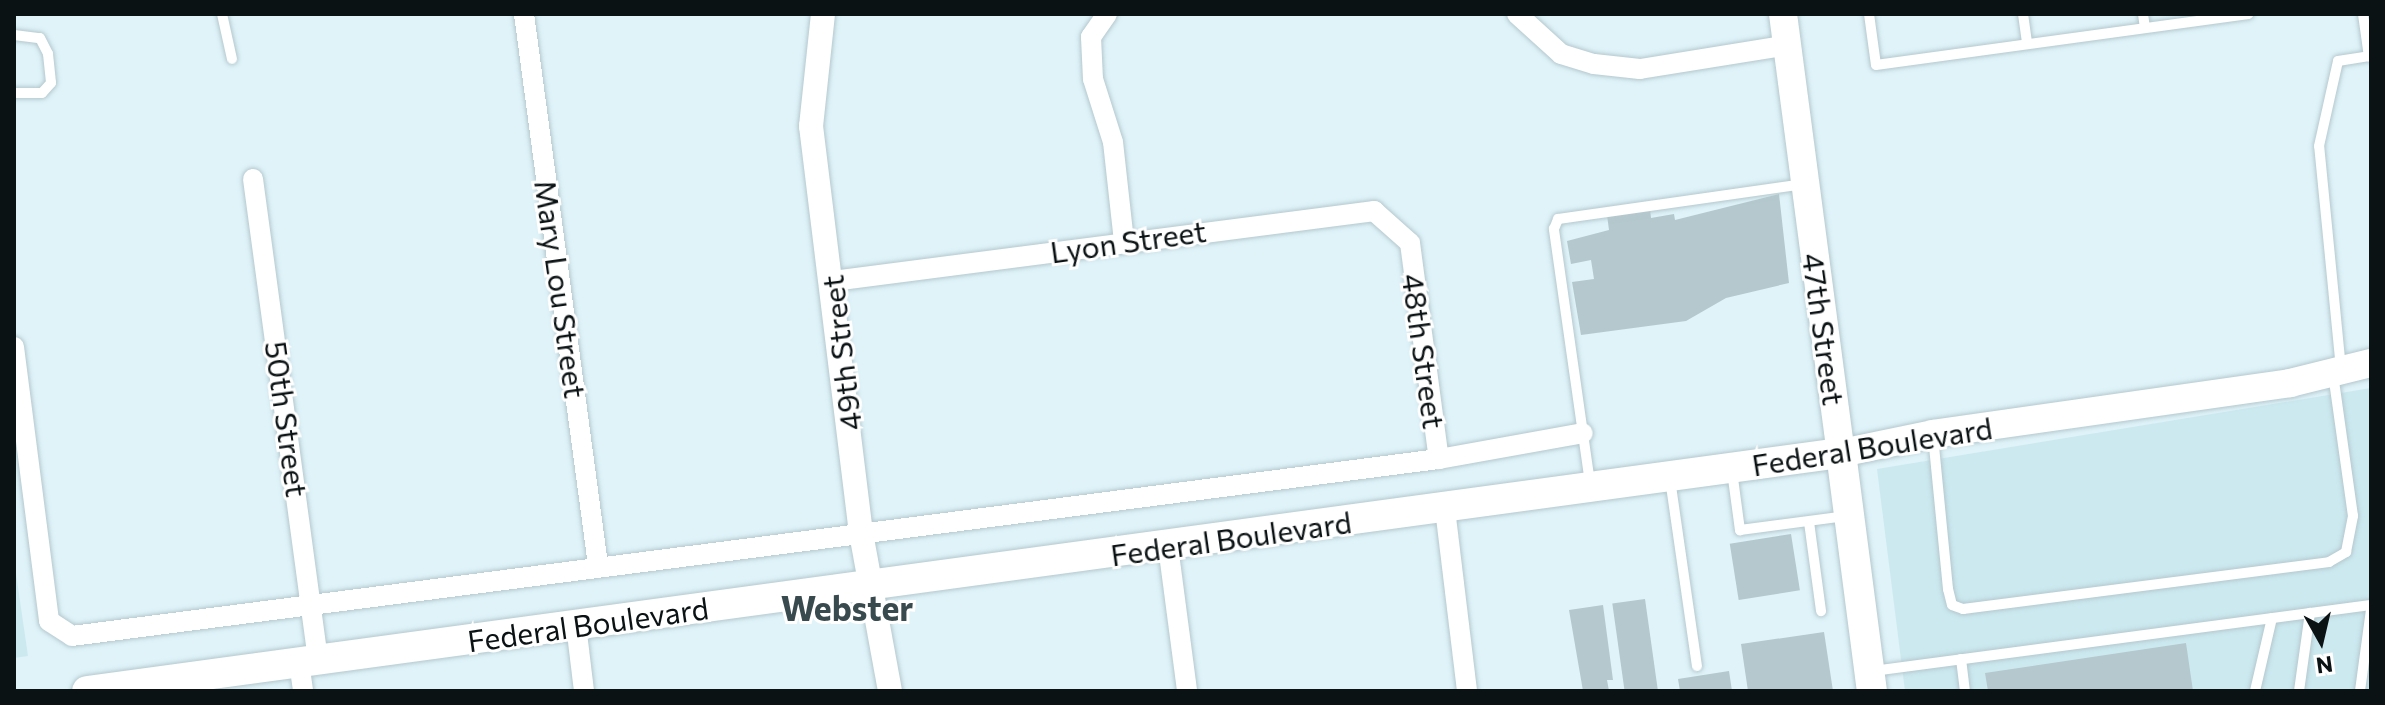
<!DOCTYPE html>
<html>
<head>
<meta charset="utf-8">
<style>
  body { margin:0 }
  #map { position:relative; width:2385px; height:705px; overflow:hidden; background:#dff3f9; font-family:Commissioner,sans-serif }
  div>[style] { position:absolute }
  .built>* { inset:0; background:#cce9f0 }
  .building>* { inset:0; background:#b4c8cd; transform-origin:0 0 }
  .roads { filter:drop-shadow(0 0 2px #b4c8ce) drop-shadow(0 0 2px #b4c8ce) }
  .service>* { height:10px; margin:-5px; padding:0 5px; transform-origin:5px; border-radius:5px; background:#fff }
  .minor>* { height:20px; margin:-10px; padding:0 10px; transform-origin:10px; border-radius:10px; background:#fff }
  .tertiary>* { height:24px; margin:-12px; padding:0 12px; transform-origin:12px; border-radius:12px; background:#fff }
  .secondary>* { height:28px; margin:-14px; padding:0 14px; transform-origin:14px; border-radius:14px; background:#fff }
  .primary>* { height:30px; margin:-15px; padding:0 15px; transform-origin:15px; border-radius:15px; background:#fff }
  span { translate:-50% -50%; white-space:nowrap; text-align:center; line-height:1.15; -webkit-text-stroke:6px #fff; paint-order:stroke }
  .street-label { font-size:30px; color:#0b1213 }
  .quarter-label { font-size:34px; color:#394a4e; font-weight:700 }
  .frame { position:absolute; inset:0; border:16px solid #0b1213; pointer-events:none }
  .north { position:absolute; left:2281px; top:601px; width:80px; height:80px; -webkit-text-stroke:6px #fff; paint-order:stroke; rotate:172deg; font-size:22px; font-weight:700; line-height:32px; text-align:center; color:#0b1213 }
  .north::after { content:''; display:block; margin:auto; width:28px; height:36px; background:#0b1213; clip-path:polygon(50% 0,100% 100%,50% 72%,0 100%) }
</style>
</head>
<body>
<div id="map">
  <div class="built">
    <i style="clip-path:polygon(2371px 388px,2371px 691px,1905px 691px,1877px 469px)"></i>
    <i style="clip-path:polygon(14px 560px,28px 656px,14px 658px)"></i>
  </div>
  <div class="building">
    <i style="clip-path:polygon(1779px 194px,1789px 283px,1726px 298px,1686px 321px,1581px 335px,1572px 282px,1594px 279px,1591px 260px,1571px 264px,1567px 241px,1609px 230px,1607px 215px,1650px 209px,1651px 218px,1674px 214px,1675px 220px)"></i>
    <i style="left:1791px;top:534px;width:57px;height:62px;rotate:81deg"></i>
    <i style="left:1645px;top:599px;width:93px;height:33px;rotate:82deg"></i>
    <i style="clip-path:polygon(1603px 605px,1613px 680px,1607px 680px,1609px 691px,1583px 691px,1569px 610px)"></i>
    <i style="clip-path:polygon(1824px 632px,1833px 691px,1748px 691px,1741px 644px)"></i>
    <i style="clip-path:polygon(2186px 643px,2193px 691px,1988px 691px,1985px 673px)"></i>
    <i style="clip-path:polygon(1729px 671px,1732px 691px,1680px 691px,1678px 679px)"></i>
  </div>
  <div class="roads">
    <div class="service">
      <i style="left:222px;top:14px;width:46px;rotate:77.5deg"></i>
      <i style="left:1869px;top:14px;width:51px;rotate:82.2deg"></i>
      <i style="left:1876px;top:65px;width:376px;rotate:-7.8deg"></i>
      <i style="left:2023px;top:14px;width:30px;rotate:82deg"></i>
      <i style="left:2143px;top:14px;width:14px;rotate:82deg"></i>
      <i style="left:2363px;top:14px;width:43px;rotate:82.1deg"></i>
      <i style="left:14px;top:35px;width:26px;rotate:7deg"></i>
      <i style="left:40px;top:38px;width:18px;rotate:63deg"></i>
      <i style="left:48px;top:54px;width:29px;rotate:84deg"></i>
      <i style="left:51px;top:83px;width:13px;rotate:132deg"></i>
      <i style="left:42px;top:93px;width:28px;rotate:180deg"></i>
      <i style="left:2341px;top:369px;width:224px;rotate:-95.6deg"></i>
      <i style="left:2319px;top:146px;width:87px;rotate:-77.4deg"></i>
      <i style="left:2338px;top:61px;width:33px;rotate:-9deg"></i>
      <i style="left:1933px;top:436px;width:154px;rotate:84.4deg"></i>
      <i style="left:1948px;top:589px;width:16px;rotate:76deg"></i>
      <i style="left:1952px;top:605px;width:12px;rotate:20deg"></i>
      <i style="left:1963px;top:609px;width:369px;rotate:-7.3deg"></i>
      <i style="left:2329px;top:562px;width:20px;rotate:-30deg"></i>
      <i style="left:2346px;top:552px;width:37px;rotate:-79deg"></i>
      <i style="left:2353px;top:516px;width:143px;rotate:-98deg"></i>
      <i style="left:1732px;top:471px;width:60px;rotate:82.3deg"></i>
      <i style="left:1740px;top:530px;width:108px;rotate:-7.5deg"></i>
      <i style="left:1670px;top:479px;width:189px;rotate:81.8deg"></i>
      <i style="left:1590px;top:483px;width:257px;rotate:-98.1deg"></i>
      <i style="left:1554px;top:229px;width:11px;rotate:-68deg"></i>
      <i style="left:1558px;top:219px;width:247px;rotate:-8.1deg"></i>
      <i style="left:1809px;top:522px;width:90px;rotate:82.3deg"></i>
      <i style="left:1961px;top:659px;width:32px;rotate:83deg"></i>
      <i style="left:1873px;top:671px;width:502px;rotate:-7.55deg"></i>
      <i style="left:2255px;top:691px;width:75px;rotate:-76.9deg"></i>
      <i style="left:2299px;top:691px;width:79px;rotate:-82deg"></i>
      <i style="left:2360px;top:691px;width:82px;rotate:-82.3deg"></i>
    </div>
    <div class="minor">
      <i style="left:524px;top:14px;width:556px;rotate:82.35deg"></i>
      <i style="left:1107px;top:14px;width:28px;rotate:125deg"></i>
      <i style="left:1091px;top:37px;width:42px;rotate:87.3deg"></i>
      <i style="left:1093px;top:79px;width:66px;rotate:72.4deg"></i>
      <i style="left:1113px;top:142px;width:100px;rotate:83.7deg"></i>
      <i style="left:1517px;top:14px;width:59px;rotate:42.3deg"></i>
      <i style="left:1561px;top:54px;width:34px;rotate:17deg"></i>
      <i style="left:1594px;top:64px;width:46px;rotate:6.2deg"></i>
      <i style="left:1640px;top:69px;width:150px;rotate:-9.2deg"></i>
      <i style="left:253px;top:179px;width:485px;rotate:82.3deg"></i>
      <i style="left:833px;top:281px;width:546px;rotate:-7.37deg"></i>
      <i style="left:1374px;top:211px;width:48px;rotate:41.6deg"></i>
      <i style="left:1410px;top:243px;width:218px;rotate:82.4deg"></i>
      <i style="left:14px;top:347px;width:276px;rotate:82.7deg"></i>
      <i style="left:49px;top:621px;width:27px;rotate:33deg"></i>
      <i style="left:72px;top:636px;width:1378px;rotate:-7.38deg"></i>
      <i style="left:1439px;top:459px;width:146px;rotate:-10.2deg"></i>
      <i style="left:1445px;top:509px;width:183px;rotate:83.1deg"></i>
      <i style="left:1168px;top:546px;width:146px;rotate:82.5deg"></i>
      <i style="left:576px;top:625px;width:66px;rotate:83.1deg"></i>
      <i style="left:299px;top:662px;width:29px;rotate:82deg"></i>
    </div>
    <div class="tertiary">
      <i style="left:823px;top:14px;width:113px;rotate:96.1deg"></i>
      <i style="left:811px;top:126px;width:410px;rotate:83deg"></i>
      <i style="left:861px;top:533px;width:161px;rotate:79.6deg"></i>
    </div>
    <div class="secondary">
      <i style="left:1783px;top:14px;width:443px;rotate:82.5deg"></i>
      <i style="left:1841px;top:453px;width:94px;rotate:-11.7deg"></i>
      <i style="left:1933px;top:434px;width:361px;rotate:-8.1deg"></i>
      <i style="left:2290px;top:383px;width:83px;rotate:-13.9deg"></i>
    </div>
    <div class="primary">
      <i style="left:87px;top:691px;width:1770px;rotate:-7.73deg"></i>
      <i style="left:1841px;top:453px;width:240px;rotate:82.6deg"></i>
    </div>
  </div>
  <div class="street-label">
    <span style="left:1128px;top:241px;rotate:-8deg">Lyon Street</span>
    <span style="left:561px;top:289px;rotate:82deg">Mary Lou Street</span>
    <span style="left:1824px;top:329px;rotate:82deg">47th Street</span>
    <span style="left:1424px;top:351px;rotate:82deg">48th Street</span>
    <span style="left:841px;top:353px;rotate:-97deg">49th Street</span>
    <span style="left:287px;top:419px;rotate:82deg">50th Street</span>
    <span style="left:1872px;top:446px;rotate:-9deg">Federal Boulevard</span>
    <span style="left:1231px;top:538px;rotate:-8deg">Federal Boulevard</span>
    <span style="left:588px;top:624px;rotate:-8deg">Federal Boulevard</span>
  </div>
  <div class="quarter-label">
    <span style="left:847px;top:608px">Webster</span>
  </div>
  <div class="frame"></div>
  <div class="north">N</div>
</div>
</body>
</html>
